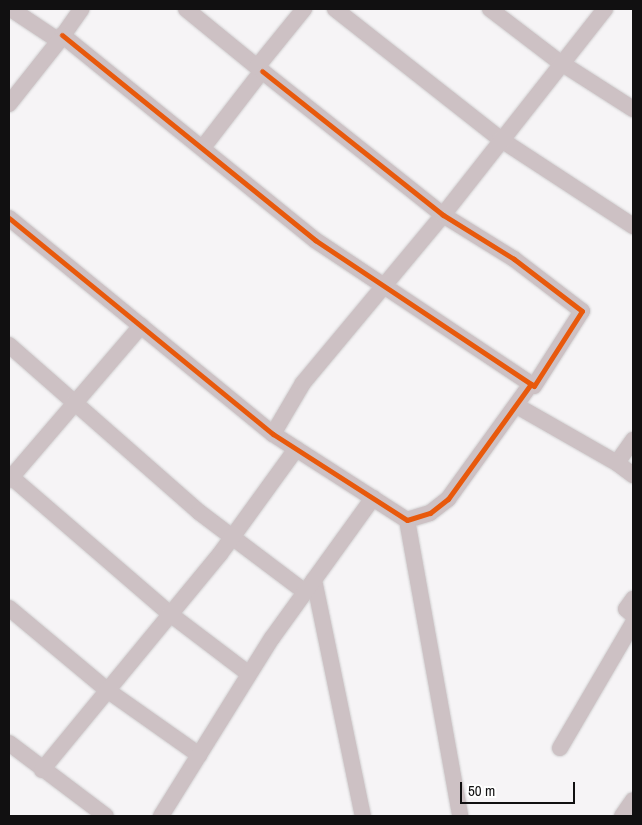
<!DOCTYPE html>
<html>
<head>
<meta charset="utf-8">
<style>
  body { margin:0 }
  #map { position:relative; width:642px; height:825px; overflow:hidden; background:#f6f4f6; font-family:"Archivo Narrow",sans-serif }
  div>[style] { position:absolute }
  .roads { filter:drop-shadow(0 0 1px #d1d0d1) drop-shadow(0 0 1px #d1d0d1) }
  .street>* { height:16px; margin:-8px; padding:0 8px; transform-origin:8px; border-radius:8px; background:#cdc1c4 }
  .cycleway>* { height:5px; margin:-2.5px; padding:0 2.5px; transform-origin:2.5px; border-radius:2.5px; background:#e8590c }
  span { translate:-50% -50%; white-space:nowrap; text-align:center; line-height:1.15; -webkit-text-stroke:4.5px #fff; paint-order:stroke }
  .frame { position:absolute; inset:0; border:10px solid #111011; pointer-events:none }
  .scale { position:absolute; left:460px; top:782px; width:115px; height:22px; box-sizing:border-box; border:2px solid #111011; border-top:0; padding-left:6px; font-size:15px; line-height:18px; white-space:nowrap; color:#111011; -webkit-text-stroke:4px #fff; paint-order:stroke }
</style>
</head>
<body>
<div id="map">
  <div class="roads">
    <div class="street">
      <i style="left:11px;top:9px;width:58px;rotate:33.7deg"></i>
      <i style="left:59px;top:41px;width:39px;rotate:-55deg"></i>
      <i style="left:186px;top:9px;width:98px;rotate:39.2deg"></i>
      <i style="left:262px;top:71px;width:95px;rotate:127.7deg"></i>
      <i style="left:335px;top:9px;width:210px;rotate:38.2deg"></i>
      <i style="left:500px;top:139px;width:159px;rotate:33.2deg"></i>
      <i style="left:490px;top:9px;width:86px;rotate:37.4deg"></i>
      <i style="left:558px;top:61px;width:89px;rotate:32.6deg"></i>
      <i style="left:62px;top:35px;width:326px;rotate:39deg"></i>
      <i style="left:315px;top:240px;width:263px;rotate:33.7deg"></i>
      <i style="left:534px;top:386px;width:89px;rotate:-57.4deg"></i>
      <i style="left:582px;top:311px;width:86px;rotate:-142.6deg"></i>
      <i style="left:514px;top:259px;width:84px;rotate:-148.2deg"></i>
      <i style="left:443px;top:215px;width:231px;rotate:-141.5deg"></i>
      <i style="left:257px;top:67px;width:75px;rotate:-51deg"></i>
      <i style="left:9px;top:104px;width:80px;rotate:-51.6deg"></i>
      <i style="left:9px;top:218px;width:341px;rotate:39.3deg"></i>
      <i style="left:273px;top:434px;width:159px;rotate:32.7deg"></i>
      <i style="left:407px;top:520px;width:24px;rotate:-17deg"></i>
      <i style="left:430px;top:513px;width:23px;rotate:-38deg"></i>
      <i style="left:448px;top:499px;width:142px;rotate:-54.2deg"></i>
      <i style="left:9px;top:345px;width:253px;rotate:41.3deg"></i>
      <i style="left:199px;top:512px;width:133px;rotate:37deg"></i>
      <i style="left:517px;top:406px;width:115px;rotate:29.7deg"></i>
      <i style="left:273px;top:434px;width:59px;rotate:-59.5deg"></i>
      <i style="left:303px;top:383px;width:219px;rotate:-50.2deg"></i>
      <i style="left:443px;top:215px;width:262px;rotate:-51.8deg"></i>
      <i style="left:633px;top:440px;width:28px;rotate:125deg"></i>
      <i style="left:617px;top:463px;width:20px;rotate:37deg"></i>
      <i style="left:9px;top:475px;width:213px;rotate:40.8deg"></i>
      <i style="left:170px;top:614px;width:99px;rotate:37.2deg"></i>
      <i style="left:9px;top:480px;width:203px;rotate:-49.4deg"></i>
      <i style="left:407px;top:520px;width:301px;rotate:79.8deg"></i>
      <i style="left:314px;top:580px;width:241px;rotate:78.3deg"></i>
      <i style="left:633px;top:599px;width:12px;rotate:125deg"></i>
      <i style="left:626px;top:609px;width:9px;rotate:41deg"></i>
      <i style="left:9px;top:608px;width:128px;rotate:39.9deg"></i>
      <i style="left:107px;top:690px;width:113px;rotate:35.2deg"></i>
      <i style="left:9px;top:743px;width:121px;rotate:37deg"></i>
      <i style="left:560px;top:748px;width:145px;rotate:-59.7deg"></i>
      <i style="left:42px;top:770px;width:280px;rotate:-50.5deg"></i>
      <i style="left:220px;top:554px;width:130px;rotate:-54.1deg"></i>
      <i style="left:161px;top:816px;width:210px;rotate:-58.1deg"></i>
      <i style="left:272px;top:638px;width:173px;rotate:-54.2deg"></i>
      <i style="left:622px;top:816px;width:19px;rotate:-55deg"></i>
    </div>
  </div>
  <div class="cycleway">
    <i style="left:62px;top:35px;width:326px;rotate:39deg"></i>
    <i style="left:315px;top:240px;width:263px;rotate:33.7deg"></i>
    <i style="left:534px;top:386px;width:89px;rotate:-57.4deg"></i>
    <i style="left:582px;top:311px;width:86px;rotate:-142.6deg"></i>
    <i style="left:514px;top:259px;width:84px;rotate:-148.2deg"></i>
    <i style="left:443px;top:215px;width:231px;rotate:-141.5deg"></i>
    <i style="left:9px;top:218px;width:341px;rotate:39.3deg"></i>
    <i style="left:273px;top:434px;width:159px;rotate:32.7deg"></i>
    <i style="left:407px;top:520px;width:24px;rotate:-17deg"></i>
    <i style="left:430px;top:513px;width:23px;rotate:-38deg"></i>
    <i style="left:448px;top:499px;width:142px;rotate:-54.2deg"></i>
  </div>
  <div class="frame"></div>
  <div class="scale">50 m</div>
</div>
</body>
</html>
